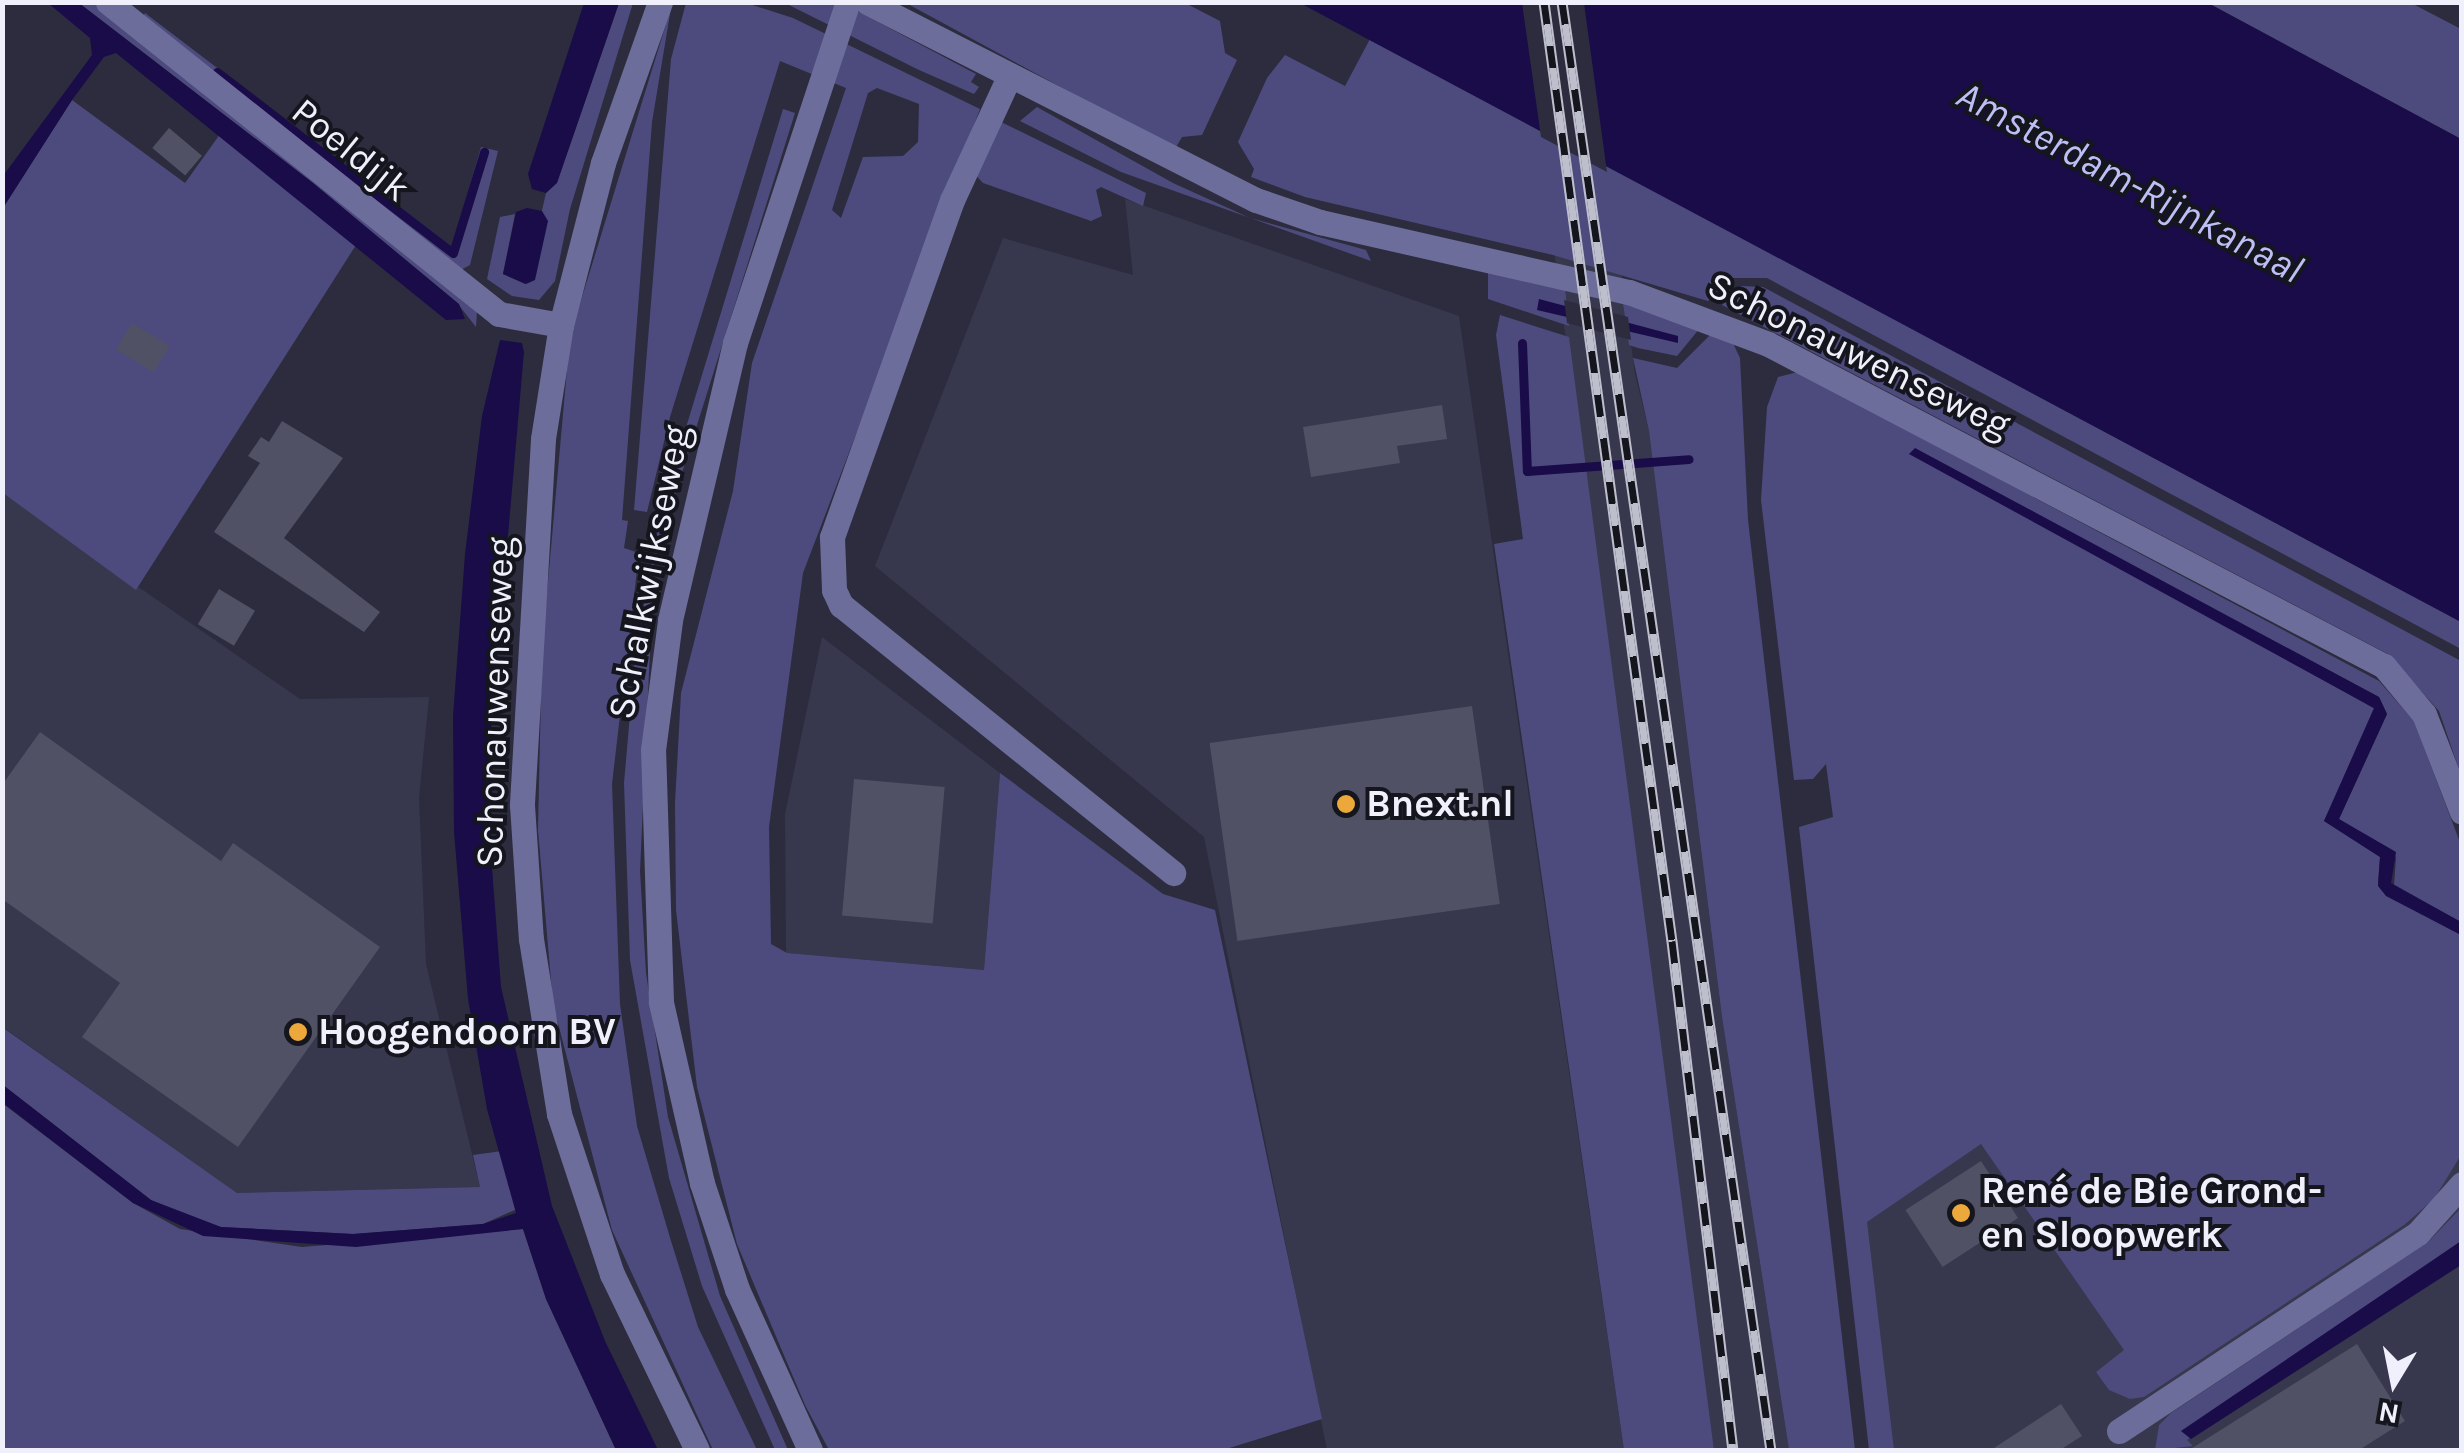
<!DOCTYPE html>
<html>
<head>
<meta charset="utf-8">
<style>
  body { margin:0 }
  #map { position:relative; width:2464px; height:1453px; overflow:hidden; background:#2c2c3e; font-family:Karla,sans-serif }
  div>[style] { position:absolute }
  .built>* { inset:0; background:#37374e }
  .green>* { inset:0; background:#4d4b7e }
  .water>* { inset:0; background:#190c48 }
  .pier>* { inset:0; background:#2c2c3e }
  .stream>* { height:9px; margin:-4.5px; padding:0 4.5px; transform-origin:4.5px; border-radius:4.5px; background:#190c48 }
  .building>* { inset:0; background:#505164; transform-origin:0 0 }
  .minor>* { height:25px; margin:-12.5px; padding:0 12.5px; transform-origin:12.5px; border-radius:12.5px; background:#6d6d9c }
  .rail>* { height:11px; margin-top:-5.5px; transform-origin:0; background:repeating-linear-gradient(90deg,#15161d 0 22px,#bebfcc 0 44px); box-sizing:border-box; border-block:2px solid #bebfcc }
  .dots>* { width:28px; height:28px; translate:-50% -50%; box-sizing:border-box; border:5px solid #15161d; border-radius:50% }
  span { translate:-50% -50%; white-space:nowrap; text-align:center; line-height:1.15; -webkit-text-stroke:8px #15161d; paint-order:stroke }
  .street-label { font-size:38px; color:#eff0fc }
  .poi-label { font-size:38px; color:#eff0fc; font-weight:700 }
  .left { translate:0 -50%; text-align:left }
  .water-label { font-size:40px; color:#bebef7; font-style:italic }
  .frame { position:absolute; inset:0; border:5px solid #eff0fc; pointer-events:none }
  .north { position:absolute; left:2344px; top:1333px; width:100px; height:100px; -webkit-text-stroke:8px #15161d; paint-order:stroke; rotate:190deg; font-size:28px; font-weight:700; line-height:40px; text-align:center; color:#eff0fc }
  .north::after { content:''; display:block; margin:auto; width:35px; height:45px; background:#eff0fc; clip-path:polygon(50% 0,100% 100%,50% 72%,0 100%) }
</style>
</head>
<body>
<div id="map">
  <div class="built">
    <i style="clip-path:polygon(1521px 3px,1585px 3px,1635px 374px,1649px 431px,1722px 1017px,1789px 1450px,1714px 1450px)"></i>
    <i style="clip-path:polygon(1125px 199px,1459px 316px,1624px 1450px,1327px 1450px,1204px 837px,875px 566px,1003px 238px,1133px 275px)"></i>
    <i style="clip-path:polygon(3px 493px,300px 699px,429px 697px,419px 798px,426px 964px,480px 1187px,237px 1193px,3px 1027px)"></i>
    <i style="clip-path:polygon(822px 637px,1000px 773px,984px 970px,786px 953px,785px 814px)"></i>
    <i style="clip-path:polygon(2461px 1033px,2461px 1450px,1881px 1450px,1853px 1192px,1998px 1103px)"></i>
  </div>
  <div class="green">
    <i style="clip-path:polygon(79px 3px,99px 3px,477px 311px,476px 327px,458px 304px,313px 183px)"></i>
    <i style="clip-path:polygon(619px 3px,633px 3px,570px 209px,555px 281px,539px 300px,512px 296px,487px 279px,500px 217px,515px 214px,503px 274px,525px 284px,546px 193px,557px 182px)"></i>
    <i style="clip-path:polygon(evenodd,686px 3px,746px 3px,793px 18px,980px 109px,803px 573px,769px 827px,771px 944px,787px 953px,984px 970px,1000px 773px,1163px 894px,1215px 910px,1322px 1419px,1223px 1450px,829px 1450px,805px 1405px,737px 1244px,697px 1087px,676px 910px,675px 803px,681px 693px,733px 491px,752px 363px,846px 88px,780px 61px,670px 417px,647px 512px,634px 510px,671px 59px,686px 3px,877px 88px,919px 104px,918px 142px,903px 156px,863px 157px,841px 218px,832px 210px,868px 93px,877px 88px)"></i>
    <i style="clip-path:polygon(785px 3px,842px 3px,976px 74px,971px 82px,979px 87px,974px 94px,919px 70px)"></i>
    <i style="clip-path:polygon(906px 3px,1185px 3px,1220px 21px,1225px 53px,1237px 60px,1202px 135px,1182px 137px,1175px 149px)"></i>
    <i style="clip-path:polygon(2208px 3px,2411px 3px,2461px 29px,2461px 139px)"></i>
    <i style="clip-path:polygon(671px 8px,652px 122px,622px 520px,628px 521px,624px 548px,639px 553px,612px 784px,620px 1004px,637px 1126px,671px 1241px,698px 1327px,757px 1450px,713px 1450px,612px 1230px,553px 1004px,538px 830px,542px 649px,570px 336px)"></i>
    <i style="clip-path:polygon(145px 13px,452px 247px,481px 147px,498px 151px,470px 265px,457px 272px,140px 22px)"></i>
    <i style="clip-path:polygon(1370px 39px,2461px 622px,2461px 649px,1767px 278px,1733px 278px,1708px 301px,1553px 255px,1305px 197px,1251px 177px,1254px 169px,1238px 142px,1267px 78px,1285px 55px,1345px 86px)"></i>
    <i style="clip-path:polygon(72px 100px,185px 183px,223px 130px,356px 245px,136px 590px,3px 493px,3px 208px)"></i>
    <i style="clip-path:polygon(1037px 107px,1173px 183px,1250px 218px,1366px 250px,1371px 261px,1121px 172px,1020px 121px)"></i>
    <i style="clip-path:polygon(783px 109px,795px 113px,654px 562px,640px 871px,646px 973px,668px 1117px,720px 1296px,788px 1450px,775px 1450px,702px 1286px,669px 1178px,630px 960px,624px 783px,636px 646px,663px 503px)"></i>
    <i style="clip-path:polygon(1001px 122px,1146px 193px,1143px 206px,1101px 187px,1096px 190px,1102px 216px,1091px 221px,983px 183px,972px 171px)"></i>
    <i style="clip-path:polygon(1488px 271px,1565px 288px,1569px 326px,1488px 299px)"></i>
    <i style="clip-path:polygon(1741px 286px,1763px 287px,2461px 661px,2461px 775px,2439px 711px,2388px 654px,1722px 305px)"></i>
    <i style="clip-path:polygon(1623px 303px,1700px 328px,1677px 356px,1638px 348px,1629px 345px)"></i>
    <i style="clip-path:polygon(1500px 315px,1569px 337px,1714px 1450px,1624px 1450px,1494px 544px,1523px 539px,1496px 335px)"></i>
    <i style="clip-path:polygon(1712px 333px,1731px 339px,1740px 358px,1748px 520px,1855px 1450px,1789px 1450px,1722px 1017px,1649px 431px,1633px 358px,1677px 368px)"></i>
    <i style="clip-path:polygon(1798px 372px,2379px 681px,2414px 721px,2461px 845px,2461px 922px,2394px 886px,2396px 857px,2339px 819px,2387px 714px,2379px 697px,1911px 449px,2375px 709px,2324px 821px,2380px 857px,2378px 882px,2386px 895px,2461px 935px,2461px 1155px,2434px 1199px,2404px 1225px,2144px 1397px,2130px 1399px,2109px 1390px,2096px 1372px,2124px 1350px,1981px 1144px,1867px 1222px,1894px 1450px,1869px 1450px,1799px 827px,1833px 817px,1826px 764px,1813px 779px,1794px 780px,1761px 500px,1767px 407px,1778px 377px)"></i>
    <i style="clip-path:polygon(2px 1027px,237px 1193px,480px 1187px,473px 1155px,502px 1151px,517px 1209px,483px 1224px,353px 1234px,221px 1227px,182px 1217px,151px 1200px,3px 1085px)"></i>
    <i style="clip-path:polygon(2px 1103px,133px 1203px,180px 1229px,302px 1247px,523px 1229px,546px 1299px,616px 1450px,3px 1450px)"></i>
    <i style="clip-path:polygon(2461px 1208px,2461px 1241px,2187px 1440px,2193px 1446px,2155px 1450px,2159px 1425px,2171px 1413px,2428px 1242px)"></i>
  </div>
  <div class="water">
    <i style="clip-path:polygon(48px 3px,79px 3px,313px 183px,459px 304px,465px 319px,446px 320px,116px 53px,104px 57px,72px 100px,3px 208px,3px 176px,92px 55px,90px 38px)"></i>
    <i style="clip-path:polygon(584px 3px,619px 3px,557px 183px,546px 193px,532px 189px,528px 174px)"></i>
    <i style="clip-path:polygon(1300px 3px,2208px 3px,2461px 139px,2461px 622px)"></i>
    <i style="clip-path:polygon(527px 208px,542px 211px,548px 221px,535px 280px,526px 284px,503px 274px,516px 212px)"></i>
    <i style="clip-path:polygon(1539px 299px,1678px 336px,1678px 343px,1537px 310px)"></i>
    <i style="clip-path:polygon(500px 340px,522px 343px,524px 352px,486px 788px,501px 987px,552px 1206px,605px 1341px,658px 1450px,616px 1450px,546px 1299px,523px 1229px,356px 1247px,203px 1236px,133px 1203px,3px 1103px,3px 1085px,151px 1200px,221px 1227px,353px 1234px,483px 1224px,516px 1213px,487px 1109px,468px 999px,454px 832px,453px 716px,465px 554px,482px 416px)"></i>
    <i style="clip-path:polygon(1915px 448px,2379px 697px,2387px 714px,2339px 819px,2396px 852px,2391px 883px,2461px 922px,2461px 935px,2386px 896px,2378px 886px,2380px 857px,2324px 821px,2374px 708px,1909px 454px)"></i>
    <i style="clip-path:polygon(2461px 1241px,2461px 1265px,2191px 1439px,2181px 1431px)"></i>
  </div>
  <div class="pier">
    <i style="clip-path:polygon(1522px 3px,1584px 3px,1607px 172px,1541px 137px)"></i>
    <i style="clip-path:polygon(1564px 300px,1628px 317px,1631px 340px,1567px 323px)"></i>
  </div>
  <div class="stream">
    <i style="left:217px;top:72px;width:297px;rotate:37.5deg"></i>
    <i style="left:453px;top:253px;width:106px;rotate:-72.9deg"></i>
    <i style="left:1522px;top:343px;width:128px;rotate:87.8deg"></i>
    <i style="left:1527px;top:471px;width:162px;rotate:-4.2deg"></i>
  </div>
  <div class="building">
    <i style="left:169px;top:128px;width:43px;height:26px;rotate:40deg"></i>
    <i style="left:132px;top:323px;width:44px;height:31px;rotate:31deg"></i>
    <i style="clip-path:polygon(1442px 405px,1447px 439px,1397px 446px,1400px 463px,1311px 477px,1303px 427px)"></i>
    <i style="clip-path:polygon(282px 421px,343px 458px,284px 538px,380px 612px,364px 632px,214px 532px,260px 463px,248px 456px,261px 437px,269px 442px)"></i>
    <i style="left:219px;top:589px;width:42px;height:41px;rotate:31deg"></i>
    <i style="left:1472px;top:706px;width:200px;height:265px;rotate:82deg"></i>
    <i style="clip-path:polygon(40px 732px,221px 861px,233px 843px,380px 947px,238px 1147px,82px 1037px,120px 983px,2px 899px,2px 785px)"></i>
    <i style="left:854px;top:779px;width:91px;height:137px;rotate:5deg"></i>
    <i style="left:1981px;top:1161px;width:68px;height:90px;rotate:57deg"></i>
    <i style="clip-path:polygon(2357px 1344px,2405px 1421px,2359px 1450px,2189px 1450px)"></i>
    <i style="clip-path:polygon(2061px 1404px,2082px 1436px,2060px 1450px,1991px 1450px)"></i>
  </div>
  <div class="minor">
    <i style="left:108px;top:2px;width:500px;rotate:38.59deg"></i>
    <i style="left:499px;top:314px;width:63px;rotate:10.1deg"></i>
    <i style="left:660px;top:2px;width:171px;rotate:109.5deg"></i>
    <i style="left:603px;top:163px;width:167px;rotate:104.5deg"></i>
    <i style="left:561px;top:325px;width:115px;rotate:99deg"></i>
    <i style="left:543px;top:439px;width:367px;rotate:93.3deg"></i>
    <i style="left:522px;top:805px;width:134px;rotate:86.2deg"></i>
    <i style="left:531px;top:939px;width:177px;rotate:80.9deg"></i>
    <i style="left:559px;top:1114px;width:169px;rotate:71.7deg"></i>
    <i style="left:612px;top:1274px;width:195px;rotate:64.2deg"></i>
    <i style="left:867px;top:2px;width:436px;rotate:27deg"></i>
    <i style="left:1256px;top:200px;width:68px;rotate:19deg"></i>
    <i style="left:1320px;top:222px;width:317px;rotate:12.8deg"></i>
    <i style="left:1629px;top:292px;width:148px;rotate:20.5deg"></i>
    <i style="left:1768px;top:344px;width:695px;rotate:27.6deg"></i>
    <i style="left:2384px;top:666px;width:62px;rotate:50.2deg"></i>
    <i style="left:2424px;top:714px;width:105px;rotate:68.8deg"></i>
    <i style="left:1008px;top:79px;width:133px;rotate:114.8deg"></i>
    <i style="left:952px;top:200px;width:358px;rotate:109.6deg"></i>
    <i style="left:832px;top:537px;width:53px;rotate:87.8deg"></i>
    <i style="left:834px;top:590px;width:17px;rotate:65deg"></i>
    <i style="left:841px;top:605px;width:427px;rotate:38.9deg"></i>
    <i style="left:2119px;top:1431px;width:359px;rotate:-33.5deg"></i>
    <i style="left:2418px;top:1233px;width:66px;rotate:-48.1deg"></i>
    <i style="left:810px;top:1450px;width:177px;rotate:-114.4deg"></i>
    <i style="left:737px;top:1289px;width:112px;rotate:-108.3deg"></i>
    <i style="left:702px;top:1183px;width:186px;rotate:-102.8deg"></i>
    <i style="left:661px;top:1002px;width:252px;rotate:-91.8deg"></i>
    <i style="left:653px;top:750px;width:131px;rotate:-82.5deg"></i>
    <i style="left:670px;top:620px;width:285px;rotate:-76.8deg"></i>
    <i style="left:735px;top:343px;width:359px;rotate:-71.7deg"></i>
  </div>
  <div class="rail">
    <i style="left:1544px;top:2px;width:948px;rotate:82.24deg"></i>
    <i style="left:1672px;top:941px;width:513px;rotate:83.17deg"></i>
    <i style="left:1562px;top:2px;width:1463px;rotate:81.79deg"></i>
  </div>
  <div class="dots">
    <i style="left:1346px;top:804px;background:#eda83b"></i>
    <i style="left:298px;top:1032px;background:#eda83b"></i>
    <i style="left:1961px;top:1213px;background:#eda83b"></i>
  </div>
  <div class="street-label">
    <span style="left:351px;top:150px;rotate:39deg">Poeldijk</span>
    <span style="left:1859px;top:355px;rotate:26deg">Schonauwenseweg</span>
    <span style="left:649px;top:572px;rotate:-79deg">Schalkwijkseweg</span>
    <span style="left:495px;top:702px;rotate:-88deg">Schonauwenseweg</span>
  </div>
  <div class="poi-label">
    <span class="left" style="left:1366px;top:804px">Bnext.nl</span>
    <span class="left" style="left:318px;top:1032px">Hoogendoorn BV</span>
    <span class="left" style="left:1981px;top:1213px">René de Bie Grond-<br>en Sloopwerk</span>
  </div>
  <div class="water-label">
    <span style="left:2130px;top:182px;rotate:28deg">Amsterdam-Rijnkanaal</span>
  </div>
  <div class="frame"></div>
  <div class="north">N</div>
</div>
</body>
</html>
